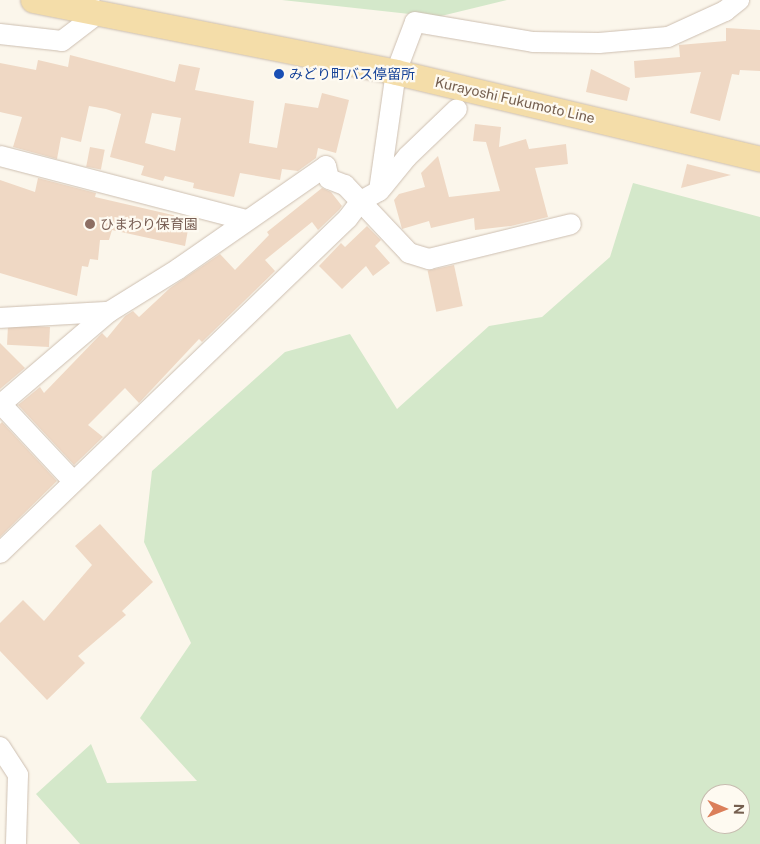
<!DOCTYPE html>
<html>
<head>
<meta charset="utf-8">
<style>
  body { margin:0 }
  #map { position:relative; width:760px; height:844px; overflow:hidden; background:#fbf6eb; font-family:"Public Sans","Noto Sans JP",sans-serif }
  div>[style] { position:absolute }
  .green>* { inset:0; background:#d4e8ca }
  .building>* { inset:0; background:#efd8c4; transform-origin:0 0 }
  .roads { filter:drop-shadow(0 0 1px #cdbfb1) drop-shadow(0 0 1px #cdbfb1) }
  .minor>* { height:20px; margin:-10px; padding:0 10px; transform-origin:10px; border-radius:10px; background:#fff }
  .major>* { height:25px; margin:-12.5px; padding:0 12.5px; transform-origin:12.5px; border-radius:12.5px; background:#f4dda9 }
  .dots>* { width:14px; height:14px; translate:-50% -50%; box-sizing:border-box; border:2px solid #fefaf1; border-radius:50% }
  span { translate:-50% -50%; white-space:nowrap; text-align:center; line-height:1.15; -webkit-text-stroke:4.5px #fefaf1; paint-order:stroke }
  .transit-label { font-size:14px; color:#164399 }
  .left { translate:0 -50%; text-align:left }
  .street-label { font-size:14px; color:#755f4f }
  .education-label { font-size:14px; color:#785e54 }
  .north { position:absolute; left:700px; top:784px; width:50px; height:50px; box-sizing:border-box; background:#fefaf1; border:1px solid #c7bcb0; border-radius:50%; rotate:91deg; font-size:14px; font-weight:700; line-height:20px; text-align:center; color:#755f4f }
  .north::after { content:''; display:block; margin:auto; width:18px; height:22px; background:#db7f5a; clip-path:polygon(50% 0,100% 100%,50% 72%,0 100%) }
</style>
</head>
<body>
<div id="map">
  <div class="green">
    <i style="clip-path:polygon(282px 0,507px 0,437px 17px)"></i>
    <i style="clip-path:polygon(evenodd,633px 183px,760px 217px,760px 844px,80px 844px,36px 794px,91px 744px,107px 783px,197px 781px,140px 718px,191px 643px,144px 542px,152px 471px,285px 352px,350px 334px,397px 409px,489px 326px,542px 317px,610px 257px,633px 183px,710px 794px,740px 794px,740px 824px,710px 824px,710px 794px)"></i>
  </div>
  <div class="building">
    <i style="clip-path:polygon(726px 28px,760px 30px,760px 71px,740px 70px,739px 75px,732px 74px,720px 121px,690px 113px,701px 72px,635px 78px,634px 61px,680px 57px,679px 45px,726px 41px)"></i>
    <i style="clip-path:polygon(evenodd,70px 55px,175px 82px,179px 64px,200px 68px,195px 90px,254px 101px,249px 143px,277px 148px,285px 103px,318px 108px,322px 93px,349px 100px,336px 153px,318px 148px,316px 158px,298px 171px,282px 169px,280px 180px,240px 173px,234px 197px,193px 188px,194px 183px,165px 176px,163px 181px,141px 175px,144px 166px,110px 157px,121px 114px,106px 109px,89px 106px,81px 142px,61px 137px,57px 159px,13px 147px,22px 117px,0 112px,0 63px,36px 70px,38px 60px,68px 67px,70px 55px,152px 113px,181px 118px,175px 151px,145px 143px,152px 113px)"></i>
    <i style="clip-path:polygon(591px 69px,630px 88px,627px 101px,586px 92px)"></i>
    <i style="clip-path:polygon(475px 124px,501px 127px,499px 147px,526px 139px,529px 149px,566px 144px,568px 164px,535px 168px,548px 217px,511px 226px,475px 230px,474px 218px,431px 228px,429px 221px,402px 229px,394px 200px,399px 194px,425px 187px,421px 173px,438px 156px,449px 197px,500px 191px,486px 142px,473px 141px)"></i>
    <i style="left:90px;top:147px;width:15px;height:20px;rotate:11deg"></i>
    <i style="clip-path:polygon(687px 164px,731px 175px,681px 188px)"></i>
    <i style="clip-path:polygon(38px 178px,96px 193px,95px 197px,190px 219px,185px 246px,112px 230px,109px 240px,100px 240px,98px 260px,90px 259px,88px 267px,82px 266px,77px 296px,0 273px,0 180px,35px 192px)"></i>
    <i style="clip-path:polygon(322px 188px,331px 192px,342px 206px,339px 210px,318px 230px,312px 222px,265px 260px,275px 271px,202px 342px,199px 339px,139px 403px,125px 388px,88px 425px,103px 437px,74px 465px,18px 405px,40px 387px,44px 393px,99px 336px,102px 333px,107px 338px,125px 316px,133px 311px,139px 317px,170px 288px,220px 254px,235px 270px,269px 235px,267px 232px)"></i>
    <i style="clip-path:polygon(367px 226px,381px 240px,375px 246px,390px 263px,373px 276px,366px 266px,342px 289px,319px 266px,341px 243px,345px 247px)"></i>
    <i style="left:454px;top:265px;width:42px;height:27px;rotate:78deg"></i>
    <i style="left:50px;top:327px;width:20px;height:42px;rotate:93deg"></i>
    <i style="clip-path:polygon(0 343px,25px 368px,0 389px)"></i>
    <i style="clip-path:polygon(2px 422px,57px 481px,0 537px,0 424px)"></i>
    <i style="clip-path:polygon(100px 524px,153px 582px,122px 611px,126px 615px,78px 656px,85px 663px,47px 700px,0 651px,0 623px,23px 600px,44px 621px,92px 565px,75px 546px)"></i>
  </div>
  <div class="roads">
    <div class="minor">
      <i style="left:0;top:34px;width:62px;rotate:6.4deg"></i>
      <i style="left:62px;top:41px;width:43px;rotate:-37.4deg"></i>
      <i style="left:96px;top:15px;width:13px;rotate:-119deg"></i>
      <i style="left:0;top:156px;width:253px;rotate:14.6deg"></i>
      <i style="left:381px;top:189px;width:41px;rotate:-50.9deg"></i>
      <i style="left:407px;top:157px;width:69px;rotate:-43.8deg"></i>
      <i style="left:0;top:318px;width:109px;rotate:-3.2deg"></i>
      <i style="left:0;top:403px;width:107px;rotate:46.9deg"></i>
      <i style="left:0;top:405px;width:143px;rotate:-40.5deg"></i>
      <i style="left:109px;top:312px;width:81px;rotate:-31.9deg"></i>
      <i style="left:178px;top:269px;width:180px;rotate:-34.8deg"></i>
      <i style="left:326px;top:166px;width:13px;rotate:77deg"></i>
      <i style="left:329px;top:179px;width:17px;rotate:21deg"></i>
      <i style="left:345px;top:185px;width:93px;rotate:46.7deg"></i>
      <i style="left:409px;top:253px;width:21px;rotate:17deg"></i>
      <i style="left:429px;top:259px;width:146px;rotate:-13.8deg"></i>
      <i style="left:0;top:553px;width:483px;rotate:-43.9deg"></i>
      <i style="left:348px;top:218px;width:21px;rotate:-53deg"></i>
      <i style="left:361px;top:201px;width:21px;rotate:-29deg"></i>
      <i style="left:379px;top:191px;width:120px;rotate:-81.9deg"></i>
      <i style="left:396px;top:72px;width:53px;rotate:-69.2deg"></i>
      <i style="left:415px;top:22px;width:120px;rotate:9.6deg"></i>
      <i style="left:533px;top:42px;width:66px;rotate:0.9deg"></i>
      <i style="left:599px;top:43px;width:69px;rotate:-5deg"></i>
      <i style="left:668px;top:37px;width:63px;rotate:-24.5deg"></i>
      <i style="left:725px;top:11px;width:18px;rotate:-38deg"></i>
      <i style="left:0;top:747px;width:33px;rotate:57deg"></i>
      <i style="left:18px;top:775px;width:69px;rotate:91.7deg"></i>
    </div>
    <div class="major">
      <i style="left:33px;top:0;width:370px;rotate:11.2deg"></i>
      <i style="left:396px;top:72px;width:374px;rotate:13.4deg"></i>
    </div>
  </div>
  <div class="dots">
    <i style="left:279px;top:74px;background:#1a4fb4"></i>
    <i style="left:90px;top:224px;background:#8d6e63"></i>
  </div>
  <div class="transit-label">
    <span class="left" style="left:289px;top:74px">みどり町バス停留所</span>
  </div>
  <div class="street-label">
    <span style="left:515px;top:100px;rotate:13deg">Kurayoshi Fukumoto Line</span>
  </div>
  <div class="education-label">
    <span class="left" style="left:100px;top:224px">ひまわり保育園</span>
  </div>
  <div class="north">N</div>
</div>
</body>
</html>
